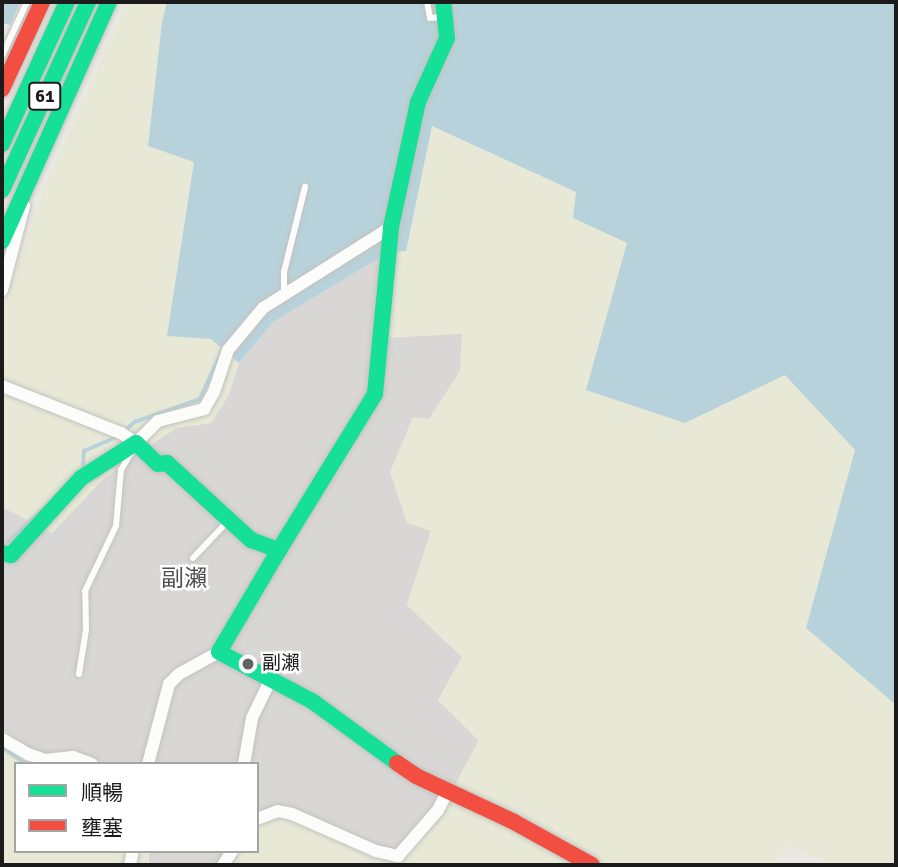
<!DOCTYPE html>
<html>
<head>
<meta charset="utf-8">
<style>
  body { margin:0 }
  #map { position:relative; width:898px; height:867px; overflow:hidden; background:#e9e8e3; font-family:Signika,"Noto Sans TC",sans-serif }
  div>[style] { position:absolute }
  .residential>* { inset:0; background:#d8d7d5; transform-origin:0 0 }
  .farmland>* { inset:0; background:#e7e9d6 }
  .water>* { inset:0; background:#b8d2db }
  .stream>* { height:3.5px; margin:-1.75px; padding:0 1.75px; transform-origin:1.75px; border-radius:1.75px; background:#b8d2db }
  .roads { filter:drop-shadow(0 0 2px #c2c2bf) drop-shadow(0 0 2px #c2c2bf) }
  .lane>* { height:6px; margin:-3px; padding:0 3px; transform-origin:3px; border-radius:3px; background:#fcfcfb }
  .street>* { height:12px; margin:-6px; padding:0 6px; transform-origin:6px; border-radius:6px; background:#fcfcfb }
  .fast>* { height:16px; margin:-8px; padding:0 8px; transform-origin:8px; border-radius:8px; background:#16e098 }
  .jam>* { height:16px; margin:-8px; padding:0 8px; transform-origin:8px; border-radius:8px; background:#f24e42 }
  .dots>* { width:19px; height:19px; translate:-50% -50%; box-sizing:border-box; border:4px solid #fff; border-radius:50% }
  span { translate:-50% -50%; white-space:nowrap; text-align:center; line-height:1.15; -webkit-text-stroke:5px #fff; paint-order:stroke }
  .shield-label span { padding:2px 5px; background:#fff; border:2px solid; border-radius:5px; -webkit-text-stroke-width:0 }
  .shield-label { font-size:18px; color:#1b1b1b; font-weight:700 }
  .poi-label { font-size:19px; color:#1b1b1b }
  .left { translate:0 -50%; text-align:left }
  .quarter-label { font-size:23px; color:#4e4e4e }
  .frame { position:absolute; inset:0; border:4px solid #1b1b1b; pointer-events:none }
  .legend { position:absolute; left:14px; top:762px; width:245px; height:91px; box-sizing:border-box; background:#fff; border:2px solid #a4a4a4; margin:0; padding:9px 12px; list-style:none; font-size:21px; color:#1b1b1b }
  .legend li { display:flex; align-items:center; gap:14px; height:35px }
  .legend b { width:35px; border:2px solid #a4a4a4 }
</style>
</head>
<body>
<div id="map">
  <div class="residential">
    <i style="clip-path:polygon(389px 252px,462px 334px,460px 371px,429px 419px,431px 531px,407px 605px,462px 657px,438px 700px,479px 740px,442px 809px,396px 860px,269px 818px,257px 828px,257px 764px,107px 764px,79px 754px,52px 757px,36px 753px,2px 729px,2px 507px,52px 533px,103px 479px,138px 454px,176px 428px,211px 423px,228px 396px,239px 363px,273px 322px)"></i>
    <i style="left:149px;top:851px;width:90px;height:14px"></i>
  </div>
  <div class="farmland">
    <i style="clip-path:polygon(128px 2px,167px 2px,162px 22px,194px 162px,167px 336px,211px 339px,239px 363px,228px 396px,211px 423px,176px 428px,138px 454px,103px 479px,52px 533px,2px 507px,2px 312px,48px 178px)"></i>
    <i style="clip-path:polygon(432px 126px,576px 192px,573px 218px,628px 243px,586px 389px,685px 422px,785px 375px,855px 450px,806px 628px,896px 705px,896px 865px,833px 865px,789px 845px,772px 865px,230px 865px,239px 851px,257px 851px,257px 828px,281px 813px,396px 860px,442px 809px,479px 741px,438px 700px,462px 657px,407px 605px,431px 531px,407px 523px,390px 472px,413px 417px,429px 419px,460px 371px,462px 334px,384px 338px,389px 252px,406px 251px)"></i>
    <i style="clip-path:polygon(2px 729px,36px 753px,52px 757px,79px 754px,107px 764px,16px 764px,16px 851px,149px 851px,147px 865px,2px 865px)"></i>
  </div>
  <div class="water">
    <i style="clip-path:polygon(2px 2px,20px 2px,10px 25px,2px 23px)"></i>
    <i style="clip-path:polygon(167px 2px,896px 2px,896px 705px,806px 628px,855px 450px,785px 375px,685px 423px,586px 390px,627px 243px,573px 218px,576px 192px,432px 126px,406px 251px,389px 252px,273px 322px,239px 363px,211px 339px,167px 336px,194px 162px,148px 146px,162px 22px)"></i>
  </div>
  <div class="stream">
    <i style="left:123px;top:432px;width:16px;rotate:-40deg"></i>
    <i style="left:135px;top:422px;width:69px;rotate:-19.5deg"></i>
    <i style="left:200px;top:399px;width:55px;rotate:-65.3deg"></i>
    <i style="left:83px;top:469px;width:18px;rotate:-87deg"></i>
    <i style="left:84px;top:451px;width:36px;rotate:-23deg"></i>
    <i style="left:9px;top:541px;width:44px;rotate:-43.2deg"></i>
    <i style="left:2px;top:747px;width:29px;rotate:35deg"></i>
  </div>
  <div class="roads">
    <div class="lane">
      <i style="left:427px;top:2px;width:16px;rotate:79deg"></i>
      <i style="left:430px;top:18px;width:13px;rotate:-4deg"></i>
      <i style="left:2px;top:56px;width:60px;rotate:-65.2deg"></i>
      <i style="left:284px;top:295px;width:23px;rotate:-90deg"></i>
      <i style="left:284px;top:272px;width:88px;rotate:-76.1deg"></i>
      <i style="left:193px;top:558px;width:51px;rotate:-46.6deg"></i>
      <i style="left:79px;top:674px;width:45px;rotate:-81deg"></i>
      <i style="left:86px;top:630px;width:39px;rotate:-91deg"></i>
      <i style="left:85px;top:591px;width:72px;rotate:-64.5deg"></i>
      <i style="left:116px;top:526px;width:56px;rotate:-84.9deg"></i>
      <i style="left:121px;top:470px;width:22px;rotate:-60deg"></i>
    </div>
    <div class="street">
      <i style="left:2px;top:290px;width:87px;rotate:-75.3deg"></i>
      <i style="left:2px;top:386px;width:128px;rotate:21.6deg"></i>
      <i style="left:121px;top:433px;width:18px;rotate:34deg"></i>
      <i style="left:136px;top:443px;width:31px;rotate:-45deg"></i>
      <i style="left:158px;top:421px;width:48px;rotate:-14.6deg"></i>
      <i style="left:204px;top:409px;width:20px;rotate:-60deg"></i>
      <i style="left:214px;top:392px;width:44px;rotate:-71.6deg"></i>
      <i style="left:228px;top:350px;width:55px;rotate:-50.2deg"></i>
      <i style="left:263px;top:308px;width:151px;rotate:-32.3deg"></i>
      <i style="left:2px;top:739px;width:30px;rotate:30deg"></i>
      <i style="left:28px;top:754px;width:18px;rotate:19deg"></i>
      <i style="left:45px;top:760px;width:28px;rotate:-6deg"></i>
      <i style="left:73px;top:757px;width:20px;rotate:20deg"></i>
      <i style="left:148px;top:764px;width:83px;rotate:-75.3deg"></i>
      <i style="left:169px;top:684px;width:14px;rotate:-45deg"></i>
      <i style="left:179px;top:674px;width:46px;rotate:-28.8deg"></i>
      <i style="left:244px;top:764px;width:47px;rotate:-80.1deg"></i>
      <i style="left:252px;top:718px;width:41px;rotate:-64.1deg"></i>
      <i style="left:257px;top:819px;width:22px;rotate:-21deg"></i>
      <i style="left:278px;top:811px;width:14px;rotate:12deg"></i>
      <i style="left:292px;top:814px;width:92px;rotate:23.8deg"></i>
      <i style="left:376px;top:851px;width:23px;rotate:13deg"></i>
      <i style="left:398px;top:856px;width:61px;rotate:-49deg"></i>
      <i style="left:438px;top:810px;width:20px;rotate:-63deg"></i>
      <i style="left:130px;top:865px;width:14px;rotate:-78deg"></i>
      <i style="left:223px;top:865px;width:17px;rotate:-57deg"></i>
    </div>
    <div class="fast">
      <i style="left:2px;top:144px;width:156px;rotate:-65.4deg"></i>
      <i style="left:2px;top:190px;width:207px;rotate:-65.4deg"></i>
      <i style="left:2px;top:241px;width:262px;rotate:-65.9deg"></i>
      <i style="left:279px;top:550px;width:183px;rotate:-58.4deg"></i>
      <i style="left:375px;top:394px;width:168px;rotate:-84.5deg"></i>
      <i style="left:391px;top:227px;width:128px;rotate:-77.8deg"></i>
      <i style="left:418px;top:102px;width:70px;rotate:-65.6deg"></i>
      <i style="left:447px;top:38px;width:36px;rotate:-96deg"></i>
      <i style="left:2px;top:553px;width:9px;rotate:13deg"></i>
      <i style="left:11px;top:555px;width:104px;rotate:-47.7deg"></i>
      <i style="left:81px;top:478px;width:65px;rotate:-32.5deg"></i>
      <i style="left:136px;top:443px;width:30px;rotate:44deg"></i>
      <i style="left:158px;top:464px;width:9px;rotate:-6deg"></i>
      <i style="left:167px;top:463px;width:114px;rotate:42.5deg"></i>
      <i style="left:251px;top:540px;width:30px;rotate:20deg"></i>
      <i style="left:279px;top:550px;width:118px;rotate:120.5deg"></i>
      <i style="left:219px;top:652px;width:105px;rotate:27.8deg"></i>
      <i style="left:312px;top:701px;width:105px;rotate:36.1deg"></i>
    </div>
    <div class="jam">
      <i style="left:2px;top:89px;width:96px;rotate:-65.3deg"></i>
      <i style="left:397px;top:763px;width:23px;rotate:34deg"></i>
      <i style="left:416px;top:776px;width:108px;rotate:25.1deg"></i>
      <i style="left:514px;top:822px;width:89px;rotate:28.9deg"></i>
    </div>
  </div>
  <div class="dots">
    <i style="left:248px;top:664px;background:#636361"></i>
  </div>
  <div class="shield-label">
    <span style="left:45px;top:96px">61</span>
  </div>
  <div class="poi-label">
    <span class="left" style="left:262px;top:664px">副瀨</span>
  </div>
  <div class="quarter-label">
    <span style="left:184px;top:579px">副瀨</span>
  </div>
  <div class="frame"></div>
  <ul class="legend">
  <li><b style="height:9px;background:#16e098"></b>順暢</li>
  <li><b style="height:9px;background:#f24e42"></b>壅塞</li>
  </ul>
</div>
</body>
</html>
